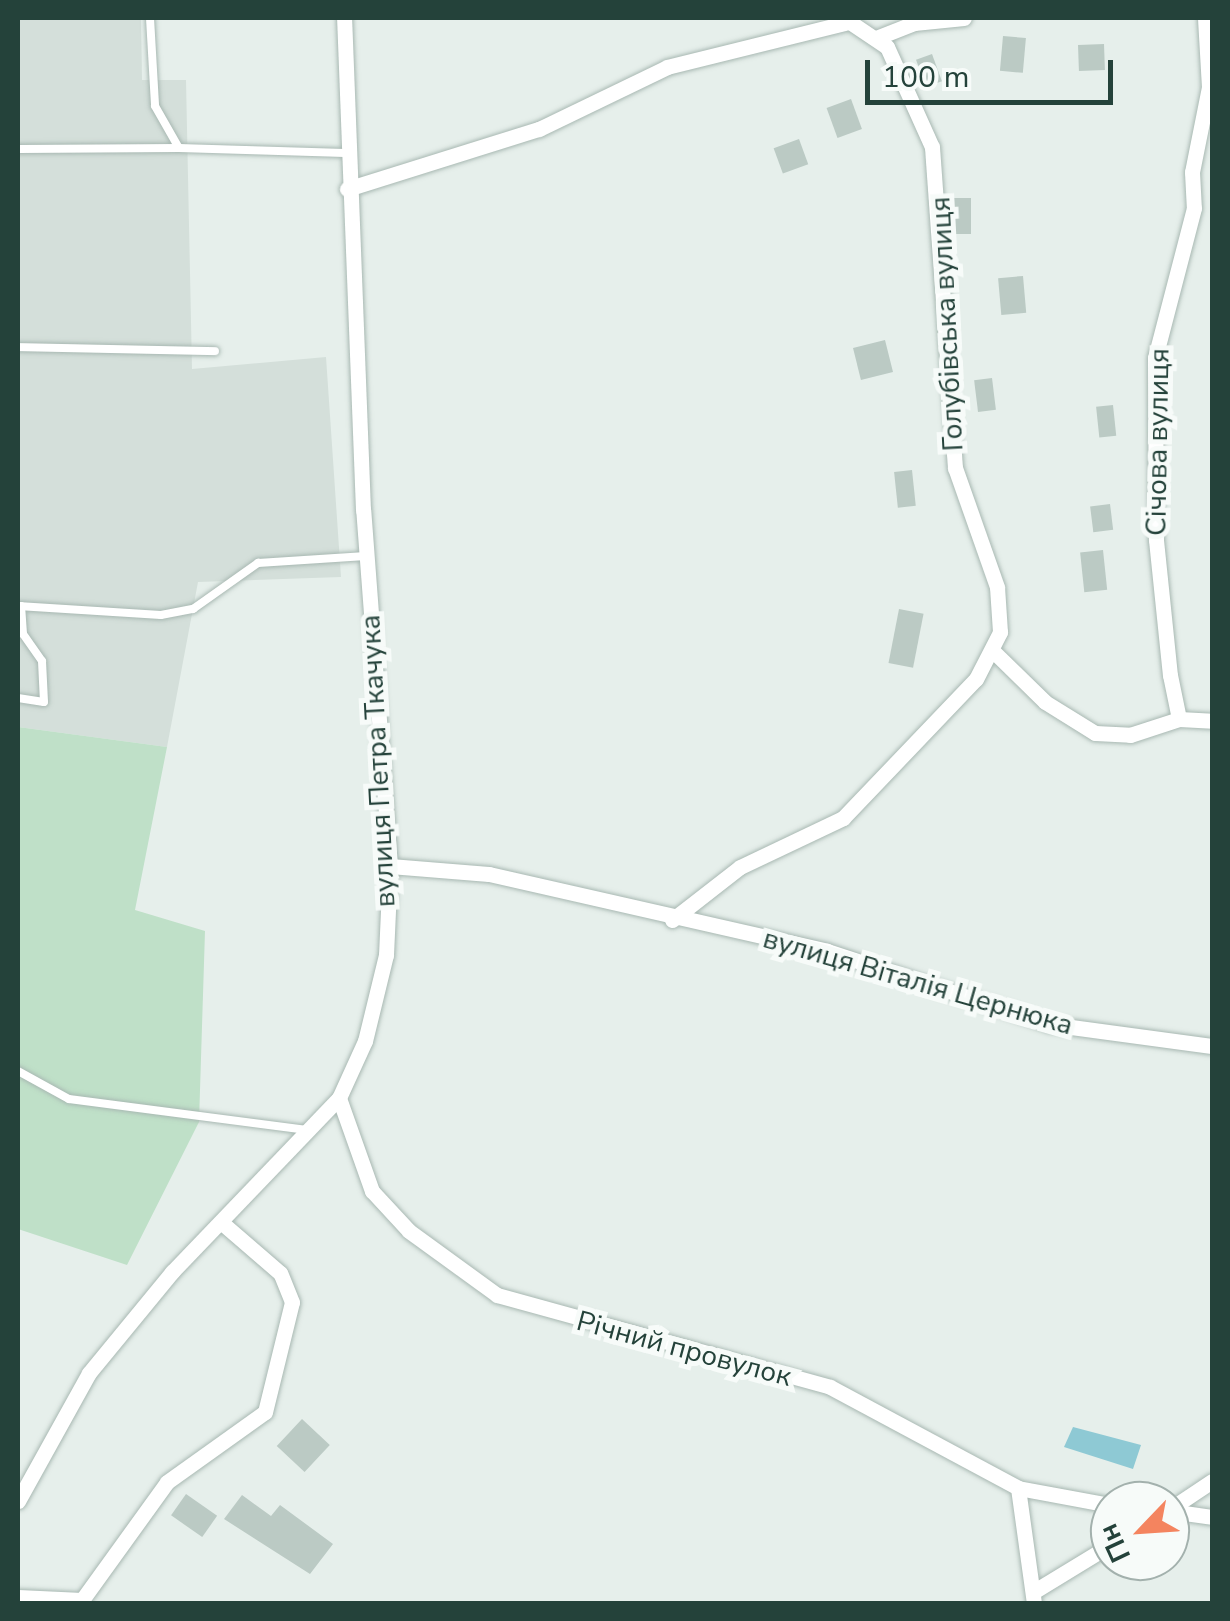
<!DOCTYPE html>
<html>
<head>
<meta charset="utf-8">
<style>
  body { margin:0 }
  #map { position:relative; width:1230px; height:1621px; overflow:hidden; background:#e6efeb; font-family:"Nunito Sans",sans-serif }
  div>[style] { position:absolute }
  .built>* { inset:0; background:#d4dfda }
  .green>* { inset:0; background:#bfe0c8 }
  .water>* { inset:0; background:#8ec9d4 }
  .building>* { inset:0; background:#bbcac4; transform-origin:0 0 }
  .roads { filter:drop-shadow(0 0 2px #a8b8b2) drop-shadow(0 0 2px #a8b8b2) }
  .lane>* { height:8px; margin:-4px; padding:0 4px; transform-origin:4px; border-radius:4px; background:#fff }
  .street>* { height:15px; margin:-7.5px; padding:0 7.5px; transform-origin:7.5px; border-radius:7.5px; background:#fff }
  span { translate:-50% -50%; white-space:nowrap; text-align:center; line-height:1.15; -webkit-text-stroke:10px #f7fbf9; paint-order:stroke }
  .street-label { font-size:28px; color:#24423a }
  .frame { position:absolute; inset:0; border:20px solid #24423a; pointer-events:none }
  .north { position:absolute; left:1090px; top:1481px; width:100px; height:100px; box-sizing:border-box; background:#f7fbf9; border:2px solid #a3b1ad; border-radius:50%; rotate:245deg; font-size:28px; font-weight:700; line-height:40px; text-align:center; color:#24423a }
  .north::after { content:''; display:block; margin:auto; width:35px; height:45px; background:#f4845f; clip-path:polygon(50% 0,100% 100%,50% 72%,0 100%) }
  .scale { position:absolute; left:865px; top:60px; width:248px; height:45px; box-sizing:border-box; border:5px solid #24423a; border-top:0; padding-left:12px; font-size:30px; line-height:35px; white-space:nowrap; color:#24423a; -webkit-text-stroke:8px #f7fbf9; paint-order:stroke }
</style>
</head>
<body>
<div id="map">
  <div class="built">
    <i style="clip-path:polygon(18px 18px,141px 18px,142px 80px,186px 80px,192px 369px,326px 357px,341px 577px,198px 582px,167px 747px,18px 727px)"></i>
  </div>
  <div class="green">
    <i style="clip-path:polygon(18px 727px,167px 747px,135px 910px,205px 931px,199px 1122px,127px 1265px,18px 1229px)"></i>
  </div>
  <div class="water">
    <i style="clip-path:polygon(1073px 1427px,1141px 1445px,1133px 1469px,1064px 1447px)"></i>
  </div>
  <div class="building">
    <i style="left:1003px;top:36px;width:23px;height:35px;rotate:5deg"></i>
    <i style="left:1104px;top:44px;width:26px;height:26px;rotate:88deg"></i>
    <i style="left:932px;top:54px;width:29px;height:17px;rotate:70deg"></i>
    <i style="left:851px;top:99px;width:32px;height:26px;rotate:70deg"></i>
    <i style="left:799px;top:139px;width:27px;height:27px;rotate:70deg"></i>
    <i style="left:953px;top:198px;width:18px;height:36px"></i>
    <i style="left:1023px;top:276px;width:37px;height:25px;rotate:85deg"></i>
    <i style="left:885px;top:340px;width:33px;height:33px;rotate:76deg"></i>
    <i style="left:992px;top:378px;width:32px;height:18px;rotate:83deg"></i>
    <i style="left:1113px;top:405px;width:31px;height:17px;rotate:84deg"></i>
    <i style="left:912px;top:470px;width:36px;height:18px;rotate:84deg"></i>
    <i style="left:1110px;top:504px;width:26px;height:20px;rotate:83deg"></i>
    <i style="left:1103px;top:550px;width:40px;height:23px;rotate:84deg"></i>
    <i style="left:899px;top:609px;width:25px;height:55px;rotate:11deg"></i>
    <i style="left:302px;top:1419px;width:38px;height:37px;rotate:43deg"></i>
    <i style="left:186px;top:1494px;width:38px;height:26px;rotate:35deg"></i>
    <i style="clip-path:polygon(242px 1495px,271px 1516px,280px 1505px,333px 1544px,310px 1574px,224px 1519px)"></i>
  </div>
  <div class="roads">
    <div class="lane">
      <i style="left:150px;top:18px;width:88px;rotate:86.7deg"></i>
      <i style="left:155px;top:106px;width:48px;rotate:60.3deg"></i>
      <i style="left:179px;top:148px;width:166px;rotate:1.7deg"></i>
      <i style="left:18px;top:149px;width:161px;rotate:-0.4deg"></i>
      <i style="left:18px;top:347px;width:197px;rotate:1.2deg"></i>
      <i style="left:18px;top:606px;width:143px;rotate:3.6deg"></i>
      <i style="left:161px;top:615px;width:33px;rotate:-11deg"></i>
      <i style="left:193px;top:609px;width:80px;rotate:-35.3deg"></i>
      <i style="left:258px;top:563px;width:108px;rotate:-3.7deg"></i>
      <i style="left:18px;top:698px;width:26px;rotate:9deg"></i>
      <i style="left:44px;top:702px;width:41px;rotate:-92.8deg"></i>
      <i style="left:42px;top:661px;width:33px;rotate:-125deg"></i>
      <i style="left:23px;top:634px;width:28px;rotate:-94deg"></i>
      <i style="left:18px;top:1071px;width:58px;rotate:28.8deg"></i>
      <i style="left:69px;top:1099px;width:242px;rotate:7.4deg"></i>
    </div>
    <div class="street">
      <i style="left:1205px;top:18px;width:69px;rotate:86.7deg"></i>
      <i style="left:1209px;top:87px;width:87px;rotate:101.3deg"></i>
      <i style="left:1192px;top:172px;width:36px;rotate:87deg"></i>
      <i style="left:1194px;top:208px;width:155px;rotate:104.6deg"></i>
      <i style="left:1155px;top:358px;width:182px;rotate:89.7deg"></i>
      <i style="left:1156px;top:540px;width:136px;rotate:84.1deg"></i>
      <i style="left:1170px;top:675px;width:45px;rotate:78.4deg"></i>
      <i style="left:1179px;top:719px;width:33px;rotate:3deg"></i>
      <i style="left:876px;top:38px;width:41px;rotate:-21.5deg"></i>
      <i style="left:914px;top:23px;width:50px;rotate:-5.7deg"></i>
      <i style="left:347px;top:189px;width:201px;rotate:-17.4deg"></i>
      <i style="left:539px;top:129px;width:142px;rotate:-25.8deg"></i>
      <i style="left:667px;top:67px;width:183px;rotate:-13.9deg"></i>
      <i style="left:995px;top:653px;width:70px;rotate:44.4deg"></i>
      <i style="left:1045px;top:702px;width:59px;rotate:31.8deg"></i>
      <i style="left:1095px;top:733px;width:35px;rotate:3deg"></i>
      <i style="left:1130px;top:735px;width:52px;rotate:-18.1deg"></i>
      <i style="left:390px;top:866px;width:99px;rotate:4.6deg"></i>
      <i style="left:489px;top:874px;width:347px;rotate:12.8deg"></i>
      <i style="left:827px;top:951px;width:234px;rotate:18.2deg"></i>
      <i style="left:1049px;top:1024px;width:164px;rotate:7.7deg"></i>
      <i style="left:672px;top:920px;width:86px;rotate:-37.9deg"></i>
      <i style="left:740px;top:867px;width:114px;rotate:-25.4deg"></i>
      <i style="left:843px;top:818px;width:192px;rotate:-46.3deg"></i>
      <i style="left:976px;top:679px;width:53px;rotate:-62.9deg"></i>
      <i style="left:1000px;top:632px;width:45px;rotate:-93.8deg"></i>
      <i style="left:997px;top:587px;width:126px;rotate:-109.4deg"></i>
      <i style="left:955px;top:468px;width:322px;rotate:-94.1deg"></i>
      <i style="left:932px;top:147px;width:110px;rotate:-114.2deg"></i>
      <i style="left:887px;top:47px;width:52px;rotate:-146deg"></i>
      <i style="left:339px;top:1098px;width:99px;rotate:70.5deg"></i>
      <i style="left:372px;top:1191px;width:54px;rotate:47.2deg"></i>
      <i style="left:409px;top:1231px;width:109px;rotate:36deg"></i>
      <i style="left:497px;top:1295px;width:345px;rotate:15.4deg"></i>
      <i style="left:830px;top:1387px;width:213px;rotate:28.2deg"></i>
      <i style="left:1018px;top:1488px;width:94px;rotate:10.5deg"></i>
      <i style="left:1018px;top:1488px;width:117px;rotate:82.1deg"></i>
      <i style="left:18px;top:1501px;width:146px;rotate:-61deg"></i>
      <i style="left:89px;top:1373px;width:131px;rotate:-50.6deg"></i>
      <i style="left:172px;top:1272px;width:241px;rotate:-46.2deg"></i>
      <i style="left:339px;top:1098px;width:63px;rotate:-65.5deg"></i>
      <i style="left:365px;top:1041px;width:89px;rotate:-76.3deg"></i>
      <i style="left:386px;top:955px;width:89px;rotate:-87.4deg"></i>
      <i style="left:390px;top:866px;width:357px;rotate:-94.3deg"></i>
      <i style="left:363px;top:510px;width:492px;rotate:-92.2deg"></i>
      <i style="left:1170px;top:1509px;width:50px;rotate:-33.7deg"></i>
      <i style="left:1170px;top:1511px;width:42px;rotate:8.1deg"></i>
      <i style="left:1033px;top:1592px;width:90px;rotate:-31.4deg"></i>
      <i style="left:18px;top:1597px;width:64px;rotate:2.7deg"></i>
      <i style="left:82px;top:1600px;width:145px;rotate:-54.2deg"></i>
      <i style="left:167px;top:1482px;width:120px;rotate:-35.5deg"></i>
      <i style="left:265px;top:1412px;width:113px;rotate:-76.2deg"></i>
      <i style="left:292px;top:1302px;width:31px;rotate:-112deg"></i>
      <i style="left:280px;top:1273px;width:78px;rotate:-139.2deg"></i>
    </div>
  </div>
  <div class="street-label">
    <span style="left:947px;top:324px;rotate:-93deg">Голубівська вулиця</span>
    <span style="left:1158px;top:442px;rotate:-89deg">Січова вулиця</span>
    <span style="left:378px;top:761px;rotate:-93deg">вулиця Петра Ткачука</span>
    <span style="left:918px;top:982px;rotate:16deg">вулиця Віталія Цернюка</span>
    <span style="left:684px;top:1349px;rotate:15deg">Річний провулок</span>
  </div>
  <div class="frame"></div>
  <div class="north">Пн</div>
  <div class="scale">100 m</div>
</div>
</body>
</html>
